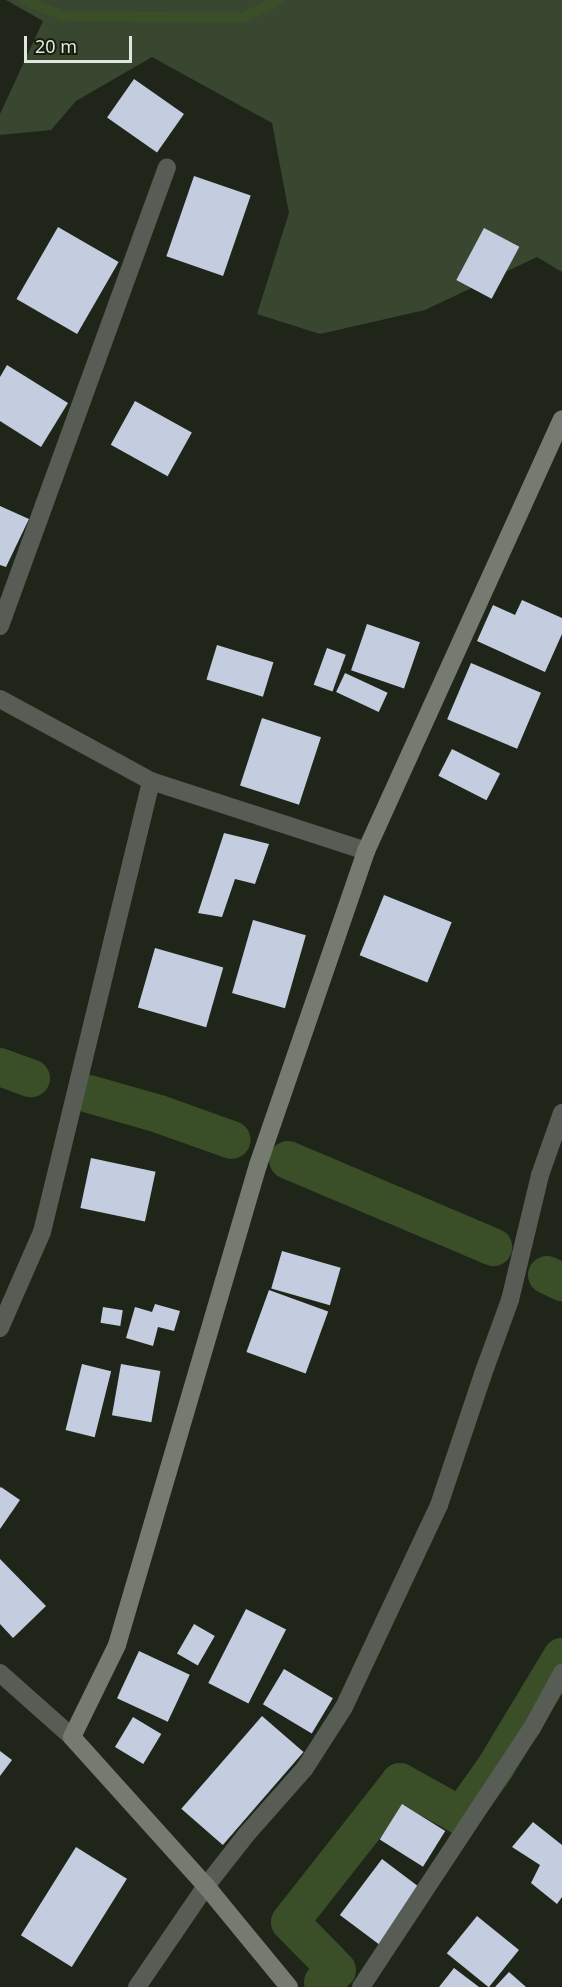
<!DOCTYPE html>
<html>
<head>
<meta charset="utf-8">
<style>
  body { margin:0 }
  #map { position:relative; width:562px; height:1987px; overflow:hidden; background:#1f2619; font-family:"Noto Sans",sans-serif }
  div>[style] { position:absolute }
  .green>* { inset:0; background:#394630 }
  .stream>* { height:10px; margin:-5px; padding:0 5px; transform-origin:5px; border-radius:5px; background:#3a4f28 }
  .canal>* { height:38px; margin:-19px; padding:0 19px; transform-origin:19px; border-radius:19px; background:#3a4f28 }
  .building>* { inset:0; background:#c3cddf; transform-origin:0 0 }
  .street>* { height:18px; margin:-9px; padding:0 9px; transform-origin:9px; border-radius:9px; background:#575c55 }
  .secondary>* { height:18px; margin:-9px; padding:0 9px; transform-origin:9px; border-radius:9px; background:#757b70 }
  span { translate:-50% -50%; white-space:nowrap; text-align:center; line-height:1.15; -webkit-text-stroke:6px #151d0f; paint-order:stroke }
  .scale { position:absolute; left:24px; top:36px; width:108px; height:27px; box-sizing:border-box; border:3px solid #e2e7de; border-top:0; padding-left:8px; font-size:18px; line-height:21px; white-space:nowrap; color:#e2e7de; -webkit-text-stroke:4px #151d0f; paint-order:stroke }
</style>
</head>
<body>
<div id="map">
  <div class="green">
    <i style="clip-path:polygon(6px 0,562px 0,562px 272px,537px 257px,425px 310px,320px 334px,257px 314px,289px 213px,272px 123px,152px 57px,76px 101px,51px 130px,0 135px,0 114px,43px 21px)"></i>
  </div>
  <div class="stream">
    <i style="left:24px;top:0;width:42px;rotate:22.3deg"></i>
    <i style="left:63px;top:16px;width:179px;rotate:0.6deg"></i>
    <i style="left:242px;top:18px;width:42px;rotate:-25.3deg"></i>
  </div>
  <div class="canal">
    <i style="left:0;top:1067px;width:33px;rotate:20deg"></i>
    <i style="left:89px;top:1094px;width:73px;rotate:15.9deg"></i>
    <i style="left:159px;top:1114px;width:77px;rotate:19.6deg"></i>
    <i style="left:288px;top:1160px;width:223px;rotate:23deg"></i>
    <i style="left:547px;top:1275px;width:17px;rotate:25deg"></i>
    <i style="left:323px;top:1982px;width:18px;rotate:-41deg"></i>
    <i style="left:337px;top:1970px;width:67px;rotate:-134.4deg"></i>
    <i style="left:290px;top:1922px;width:178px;rotate:-51.8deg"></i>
    <i style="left:400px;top:1782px;width:70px;rotate:29.1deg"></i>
    <i style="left:461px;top:1816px;width:59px;rotate:-54.7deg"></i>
    <i style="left:495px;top:1768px;width:130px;rotate:-58.9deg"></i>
  </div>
  <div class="building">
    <i style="left:134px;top:79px;width:61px;height:47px;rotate:35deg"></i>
    <i style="left:194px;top:176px;width:60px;height:85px;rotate:19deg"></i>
    <i style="left:58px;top:227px;width:70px;height:83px;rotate:30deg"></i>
    <i style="left:484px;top:228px;width:40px;height:59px;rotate:28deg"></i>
    <i style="clip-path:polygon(7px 365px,68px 403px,41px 447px,0 421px,0 377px)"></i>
    <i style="left:135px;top:401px;width:65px;height:50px;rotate:29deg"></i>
    <i style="clip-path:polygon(0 506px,29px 519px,6px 567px,0 565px)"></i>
    <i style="clip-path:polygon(522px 600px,562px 618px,562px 634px,545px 672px,477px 641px,493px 605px,515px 615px)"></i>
    <i style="left:367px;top:624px;width:56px;height:49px;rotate:19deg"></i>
    <i style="left:217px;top:645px;width:59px;height:36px;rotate:17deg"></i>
    <i style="left:327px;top:648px;width:20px;height:39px;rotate:20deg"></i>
    <i style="left:471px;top:663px;width:76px;height:61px;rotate:23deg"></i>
    <i style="left:345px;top:673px;width:47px;height:21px;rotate:25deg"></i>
    <i style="left:262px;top:718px;width:62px;height:71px;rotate:18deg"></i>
    <i style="left:452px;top:749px;width:54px;height:30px;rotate:27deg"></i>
    <i style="clip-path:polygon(224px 833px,269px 844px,255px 884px,235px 879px,222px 917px,198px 913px)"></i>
    <i style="left:384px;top:895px;width:73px;height:65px;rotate:22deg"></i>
    <i style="left:253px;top:920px;width:55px;height:76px;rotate:16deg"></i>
    <i style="left:155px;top:948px;width:71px;height:62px;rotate:16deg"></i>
    <i style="left:91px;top:1158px;width:66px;height:51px;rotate:12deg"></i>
    <i style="left:282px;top:1251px;width:61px;height:39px;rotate:16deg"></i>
    <i style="left:269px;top:1290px;width:63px;height:66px;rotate:20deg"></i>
    <i style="clip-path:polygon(155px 1304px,180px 1311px,174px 1331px,158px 1327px,153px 1346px,126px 1338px,135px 1307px,152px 1312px)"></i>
    <i style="left:103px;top:1307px;width:20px;height:16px;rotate:9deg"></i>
    <i style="left:82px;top:1364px;width:30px;height:68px;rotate:14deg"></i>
    <i style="left:121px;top:1364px;width:40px;height:52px;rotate:10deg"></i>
    <i style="clip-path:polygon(1px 1487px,20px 1500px,0 1529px,0 1488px)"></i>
    <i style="clip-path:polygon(0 1559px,46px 1606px,13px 1638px,0 1624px)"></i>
    <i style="left:246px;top:1609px;width:45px;height:83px;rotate:27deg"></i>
    <i style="left:194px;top:1624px;width:24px;height:34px;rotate:30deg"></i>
    <i style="left:139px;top:1651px;width:56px;height:52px;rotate:25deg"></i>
    <i style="left:284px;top:1669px;width:57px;height:41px;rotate:31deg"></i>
    <i style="left:262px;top:1716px;width:55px;height:123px;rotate:41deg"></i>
    <i style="left:133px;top:1717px;width:33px;height:35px;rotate:31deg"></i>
    <i style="clip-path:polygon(0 1751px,12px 1760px,0 1776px)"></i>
    <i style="left:402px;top:1804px;width:51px;height:42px;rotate:32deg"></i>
    <i style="clip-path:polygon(533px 1822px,562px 1845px,562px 1897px,557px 1904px,531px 1883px,540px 1865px,512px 1847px)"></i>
    <i style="left:76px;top:1847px;width:60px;height:104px;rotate:32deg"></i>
    <i style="left:382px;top:1859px;width:51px;height:70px;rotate:37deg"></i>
    <i style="left:477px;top:1916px;width:54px;height:48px;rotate:39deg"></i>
    <i style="clip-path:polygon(454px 1968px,479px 1987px,439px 1987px)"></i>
    <i style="clip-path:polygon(509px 1972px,526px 1987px,495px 1987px)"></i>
  </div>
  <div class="street">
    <i style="left:0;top:626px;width:488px;rotate:-70deg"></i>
    <i style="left:0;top:699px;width:172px;rotate:28.5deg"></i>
    <i style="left:151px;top:781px;width:226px;rotate:18deg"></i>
    <i style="left:0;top:1328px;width:105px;rotate:-66.4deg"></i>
    <i style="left:42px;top:1232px;width:464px;rotate:-76.4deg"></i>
    <i style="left:0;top:1673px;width:96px;rotate:41.6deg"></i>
    <i style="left:137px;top:1987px;width:122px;rotate:-55.7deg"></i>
    <i style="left:206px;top:1886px;width:65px;rotate:-51.9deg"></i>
    <i style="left:246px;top:1835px;width:89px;rotate:-48.6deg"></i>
    <i style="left:305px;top:1768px;width:72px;rotate:-57.4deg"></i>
    <i style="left:344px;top:1707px;width:223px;rotate:-64.8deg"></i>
    <i style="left:439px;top:1505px;width:138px;rotate:-71.4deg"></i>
    <i style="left:483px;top:1374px;width:79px;rotate:-70deg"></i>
    <i style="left:510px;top:1300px;width:129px;rotate:-76.5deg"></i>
    <i style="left:540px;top:1175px;width:66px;rotate:-70.5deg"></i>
    <i style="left:361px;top:1987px;width:310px;rotate:-56.6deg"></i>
    <i style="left:532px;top:1728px;width:63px;rotate:-61.4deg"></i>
  </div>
  <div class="secondary">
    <i style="left:289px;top:1987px;width:131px;rotate:-129.4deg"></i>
    <i style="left:206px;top:1886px;width:200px;rotate:-132deg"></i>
    <i style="left:72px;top:1737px;width:102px;rotate:-63.9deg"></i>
    <i style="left:117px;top:1645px;width:500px;rotate:-73.63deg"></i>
    <i style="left:258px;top:1165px;width:332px;rotate:-71deg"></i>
    <i style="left:366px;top:851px;width:474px;rotate:-65.6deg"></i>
  </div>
  <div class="scale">20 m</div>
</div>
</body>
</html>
